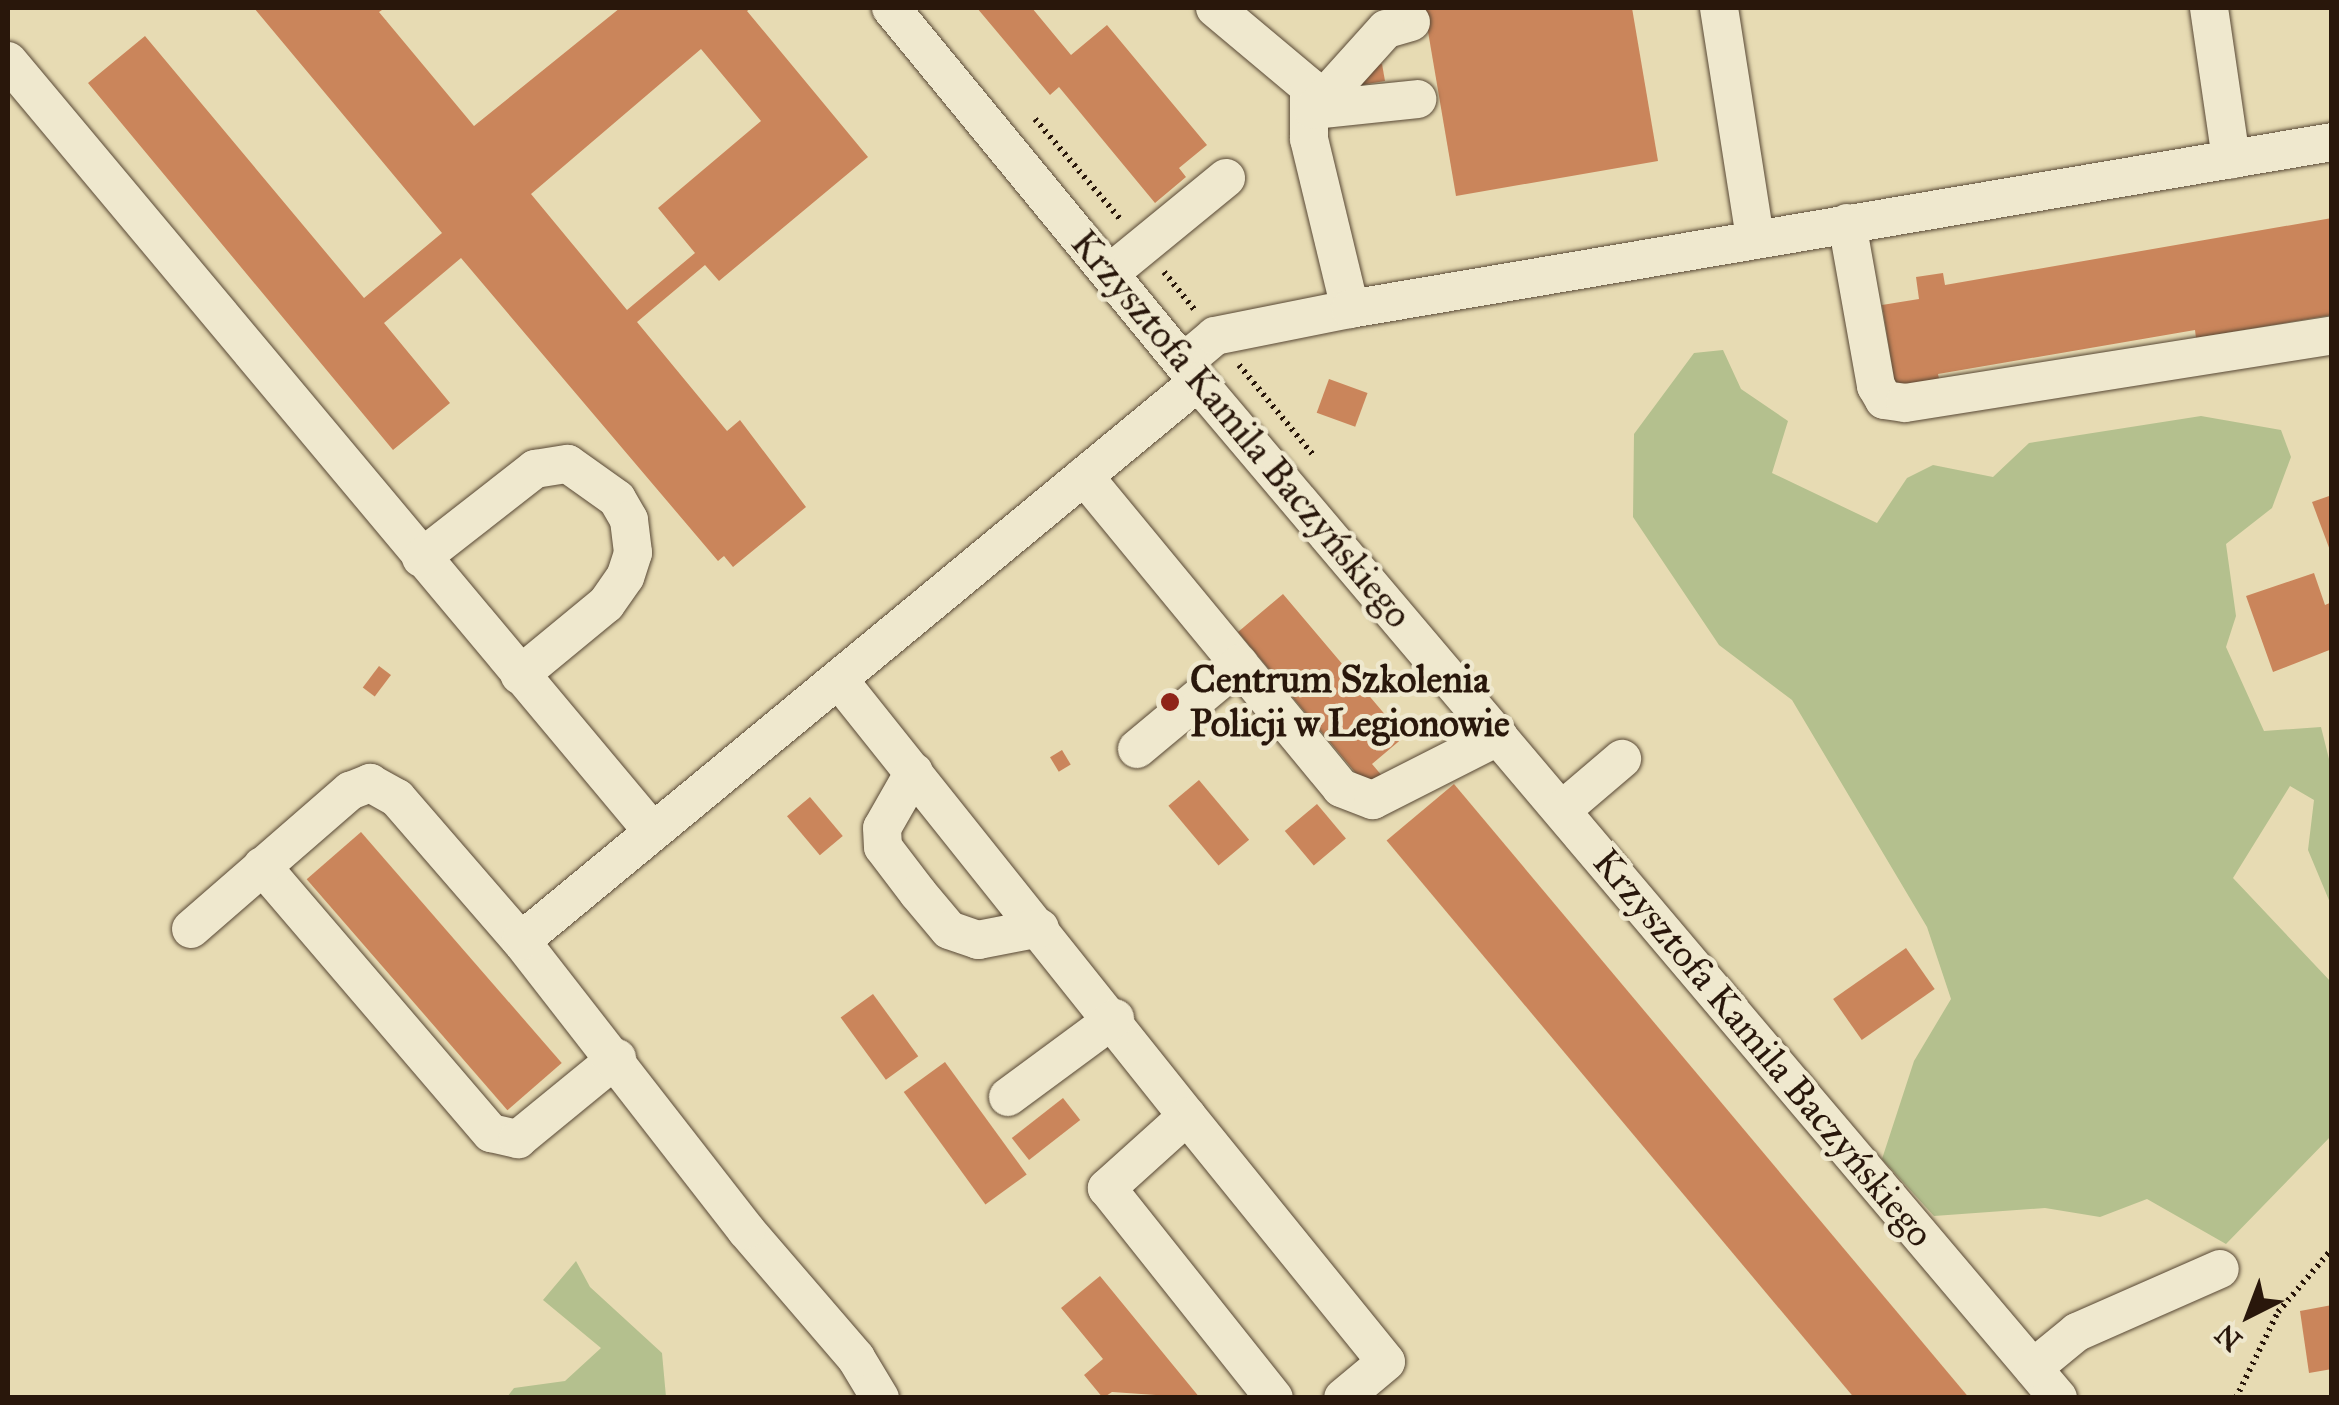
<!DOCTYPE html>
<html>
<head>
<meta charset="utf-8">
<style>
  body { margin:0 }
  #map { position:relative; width:2339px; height:1405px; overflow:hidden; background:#e7dbb3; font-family:"IM FELL Great Primer",serif }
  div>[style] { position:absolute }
  .green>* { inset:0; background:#b4c08e }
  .building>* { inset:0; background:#ca855b; transform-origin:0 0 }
  .path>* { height:6px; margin-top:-3px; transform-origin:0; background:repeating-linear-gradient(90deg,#29170b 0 2.5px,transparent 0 7.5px) }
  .roads { filter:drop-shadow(0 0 2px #584835) drop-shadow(0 0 2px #584835) }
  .minor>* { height:38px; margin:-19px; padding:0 19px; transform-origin:19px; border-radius:19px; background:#efe8ce }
  .dots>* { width:28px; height:28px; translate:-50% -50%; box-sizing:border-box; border:5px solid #efe8ce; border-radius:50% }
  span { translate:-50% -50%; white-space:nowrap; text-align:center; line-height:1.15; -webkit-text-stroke:9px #efe8ce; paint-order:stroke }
  .street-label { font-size:38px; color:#29170b }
  .poi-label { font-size:38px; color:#29170b; font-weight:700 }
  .left { translate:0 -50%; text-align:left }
  .frame { position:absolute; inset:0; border:10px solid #29170b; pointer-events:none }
  .north { position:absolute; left:2199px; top:1265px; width:100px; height:100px; -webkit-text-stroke:8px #efe8ce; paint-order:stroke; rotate:222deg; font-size:28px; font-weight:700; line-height:40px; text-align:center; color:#29170b }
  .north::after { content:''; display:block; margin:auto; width:35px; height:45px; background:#29170b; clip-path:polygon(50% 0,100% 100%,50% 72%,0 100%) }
</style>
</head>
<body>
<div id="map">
  <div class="green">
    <i style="clip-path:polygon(1723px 350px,1741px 389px,1788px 421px,1772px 473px,1877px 523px,1907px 478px,1933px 465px,1993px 477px,2029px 443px,2201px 416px,2281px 430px,2291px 457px,2272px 508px,2226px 544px,2236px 616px,2226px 647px,2264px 731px,2321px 727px,2331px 767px,2331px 905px,2308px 850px,2314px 800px,2290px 786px,2233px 878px,2331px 982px,2331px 1136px,2226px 1244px,2147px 1199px,2100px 1217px,2045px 1208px,1934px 1216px,1882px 1159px,1914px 1061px,1951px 999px,1927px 927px,1792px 700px,1719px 645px,1633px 517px,1634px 434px,1694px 353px)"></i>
    <i style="clip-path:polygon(576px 1261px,590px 1287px,662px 1353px,666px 1397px,507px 1397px,514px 1388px,565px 1381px,601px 1348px,543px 1300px)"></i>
  </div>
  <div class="building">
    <i style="clip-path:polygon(evenodd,254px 8px,385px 8px,379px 12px,474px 126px,620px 8px,751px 8px,747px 11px,868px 157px,719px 281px,705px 265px,637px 322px,727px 431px,740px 420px,806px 507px,733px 567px,724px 556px,718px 561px,461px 258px,384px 323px,450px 403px,393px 450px,88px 83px,145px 36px,364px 298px,442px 233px,254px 8px,701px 49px,761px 121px,658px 208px,695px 253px,627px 310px,531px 194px,701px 49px)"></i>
    <i style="clip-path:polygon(977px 8px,1032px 8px,1071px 55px,1107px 25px,1207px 145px,1179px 168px,1186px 177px,1155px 203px,1059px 87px,1050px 95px)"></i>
    <i style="clip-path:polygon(1424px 8px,1632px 8px,1658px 161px,1456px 196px)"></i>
    <i style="clip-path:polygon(1382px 64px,1385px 81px,1343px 88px,1361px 67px)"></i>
    <i style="clip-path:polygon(2332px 218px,2332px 315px,2196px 338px,2195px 330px,1938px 374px,1940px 383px,1896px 390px,1882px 305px,1919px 299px,1916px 277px,1943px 273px,1945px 285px)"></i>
    <i style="left:1329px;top:379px;width:41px;height:36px;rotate:20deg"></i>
    <i style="clip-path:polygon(2332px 495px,2332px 553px,2331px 553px,2312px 502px)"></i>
    <i style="clip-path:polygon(2314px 573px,2325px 605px,2332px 602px,2332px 649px,2273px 672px,2246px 596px)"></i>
    <i style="clip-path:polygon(1283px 594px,1404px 737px,1372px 764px,1383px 777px,1369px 789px,1238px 632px)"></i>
    <i style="left:379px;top:666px;width:15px;height:27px;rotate:37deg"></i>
    <i style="left:1062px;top:750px;width:17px;height:14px;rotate:59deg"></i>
    <i style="left:1199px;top:780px;width:78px;height:40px;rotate:50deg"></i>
    <i style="left:1454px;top:784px;width:799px;height:88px;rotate:50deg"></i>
    <i style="left:810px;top:797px;width:51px;height:30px;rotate:50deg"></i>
    <i style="left:1317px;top:804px;width:45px;height:42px;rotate:50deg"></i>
    <i style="left:361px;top:832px;width:306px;height:72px;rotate:49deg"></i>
    <i style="left:1906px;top:948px;width:50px;height:89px;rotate:55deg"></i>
    <i style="left:873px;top:994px;width:77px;height:40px;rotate:54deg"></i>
    <i style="left:945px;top:1062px;width:139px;height:51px;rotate:54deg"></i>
    <i style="left:1063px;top:1098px;width:28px;height:65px;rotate:52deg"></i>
    <i style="clip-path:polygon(1100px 1276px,1200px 1398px,1112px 1392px,1103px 1398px,1084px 1375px,1103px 1359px,1061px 1308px)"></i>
    <i style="clip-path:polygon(2332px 1305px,2332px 1369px,2309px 1373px,2300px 1311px)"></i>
  </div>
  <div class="path">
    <i style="left:1035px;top:119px;width:133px;rotate:49.6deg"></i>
    <i style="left:1164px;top:272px;width:48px;rotate:51deg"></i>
    <i style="left:1239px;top:365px;width:118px;rotate:50.5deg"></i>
    <i style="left:2236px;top:1398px;width:96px;rotate:-64deg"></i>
    <i style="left:2278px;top:1312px;width:83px;rotate:-49.4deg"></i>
  </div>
  <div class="roads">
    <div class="minor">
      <i style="left:891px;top:8px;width:484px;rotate:50.6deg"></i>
      <i style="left:1198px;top:382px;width:1331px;rotate:49.75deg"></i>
      <i style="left:1215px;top:8px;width:123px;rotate:40deg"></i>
      <i style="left:1309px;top:87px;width:52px;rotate:90deg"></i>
      <i style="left:1309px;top:139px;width:175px;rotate:76.4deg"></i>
      <i style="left:1719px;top:8px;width:233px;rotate:81.1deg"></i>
      <i style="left:2209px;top:8px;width:153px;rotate:81.7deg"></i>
      <i style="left:1411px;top:22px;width:26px;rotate:164deg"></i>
      <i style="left:1386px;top:29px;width:109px;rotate:132deg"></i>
      <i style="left:1313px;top:110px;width:105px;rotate:-6deg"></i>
      <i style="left:8px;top:61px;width:1005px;rotate:50.08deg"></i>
      <i style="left:1847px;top:223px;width:166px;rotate:79.9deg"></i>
      <i style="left:1876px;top:386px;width:16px;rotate:60deg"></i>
      <i style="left:1884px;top:400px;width:21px;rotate:8deg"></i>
      <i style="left:1905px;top:403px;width:432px;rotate:-9deg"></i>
      <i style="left:1110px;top:273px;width:150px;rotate:-39.3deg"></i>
      <i style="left:1183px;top:363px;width:42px;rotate:-40.2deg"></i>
      <i style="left:1215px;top:336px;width:138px;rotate:-11.3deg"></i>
      <i style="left:1350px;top:309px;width:996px;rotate:-9.65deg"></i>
      <i style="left:1084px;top:476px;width:404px;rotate:50.5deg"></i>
      <i style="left:1341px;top:788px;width:34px;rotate:21deg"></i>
      <i style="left:1373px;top:800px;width:141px;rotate:-26.9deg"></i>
      <i style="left:421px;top:558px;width:145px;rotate:-38deg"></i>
      <i style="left:535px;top:469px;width:33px;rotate:-9deg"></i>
      <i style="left:568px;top:464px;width:60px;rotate:35.5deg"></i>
      <i style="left:617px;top:499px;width:24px;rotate:60deg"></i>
      <i style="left:629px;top:520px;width:33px;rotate:83deg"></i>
      <i style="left:633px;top:553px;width:25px;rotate:108deg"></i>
      <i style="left:625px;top:577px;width:33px;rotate:125deg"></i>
      <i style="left:606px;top:604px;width:112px;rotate:140.5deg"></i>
      <i style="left:839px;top:680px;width:558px;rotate:51.4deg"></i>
      <i style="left:1187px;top:1116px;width:108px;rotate:138deg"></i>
      <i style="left:1107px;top:1188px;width:268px;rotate:51.5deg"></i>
      <i style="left:1137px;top:749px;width:133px;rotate:-39.8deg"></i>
      <i style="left:914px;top:772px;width:64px;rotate:119.7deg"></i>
      <i style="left:882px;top:828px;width:19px;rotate:87deg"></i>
      <i style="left:883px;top:847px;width:58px;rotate:52.7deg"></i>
      <i style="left:918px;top:893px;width:48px;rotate:50deg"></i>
      <i style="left:949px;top:930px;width:31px;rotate:19deg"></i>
      <i style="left:978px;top:940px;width:63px;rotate:-11deg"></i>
      <i style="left:1562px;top:810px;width:79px;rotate:-40.4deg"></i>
      <i style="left:262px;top:866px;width:352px;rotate:49.4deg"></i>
      <i style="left:491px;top:1133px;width:28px;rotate:13deg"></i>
      <i style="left:518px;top:1139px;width:128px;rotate:-39.3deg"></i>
      <i style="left:191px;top:929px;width:211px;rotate:-41deg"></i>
      <i style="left:350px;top:791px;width:22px;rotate:-22deg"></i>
      <i style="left:370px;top:783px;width:31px;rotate:29deg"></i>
      <i style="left:397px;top:798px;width:189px;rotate:49.1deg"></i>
      <i style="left:1008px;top:1097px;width:133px;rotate:-36.4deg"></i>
      <i style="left:1187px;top:1116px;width:316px;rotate:51deg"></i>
      <i style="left:1386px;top:1362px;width:56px;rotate:140.1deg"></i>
      <i style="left:2033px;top:1368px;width:57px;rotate:-39.3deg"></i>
      <i style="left:2077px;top:1332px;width:156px;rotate:-23.8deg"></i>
      <i style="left:880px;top:1398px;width:47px;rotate:-121deg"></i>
      <i style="left:856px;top:1358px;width:169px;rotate:-130.7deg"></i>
      <i style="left:746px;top:1230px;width:366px;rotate:-127.9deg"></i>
      <i style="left:521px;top:941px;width:878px;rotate:-39.55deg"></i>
    </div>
  </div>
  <div class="dots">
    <i style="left:1170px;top:702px;background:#8f2418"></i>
  </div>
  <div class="street-label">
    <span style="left:1241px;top:429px;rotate:50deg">Krzysztofa Kamila Baczyńskiego</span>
    <span style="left:1763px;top:1048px;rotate:50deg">Krzysztofa Kamila Baczyńskiego</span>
  </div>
  <div class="poi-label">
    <span class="left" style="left:1190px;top:702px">Centrum Szkolenia<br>Policji w Legionowie</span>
  </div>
  <div class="frame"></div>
  <div class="north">N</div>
</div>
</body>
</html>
